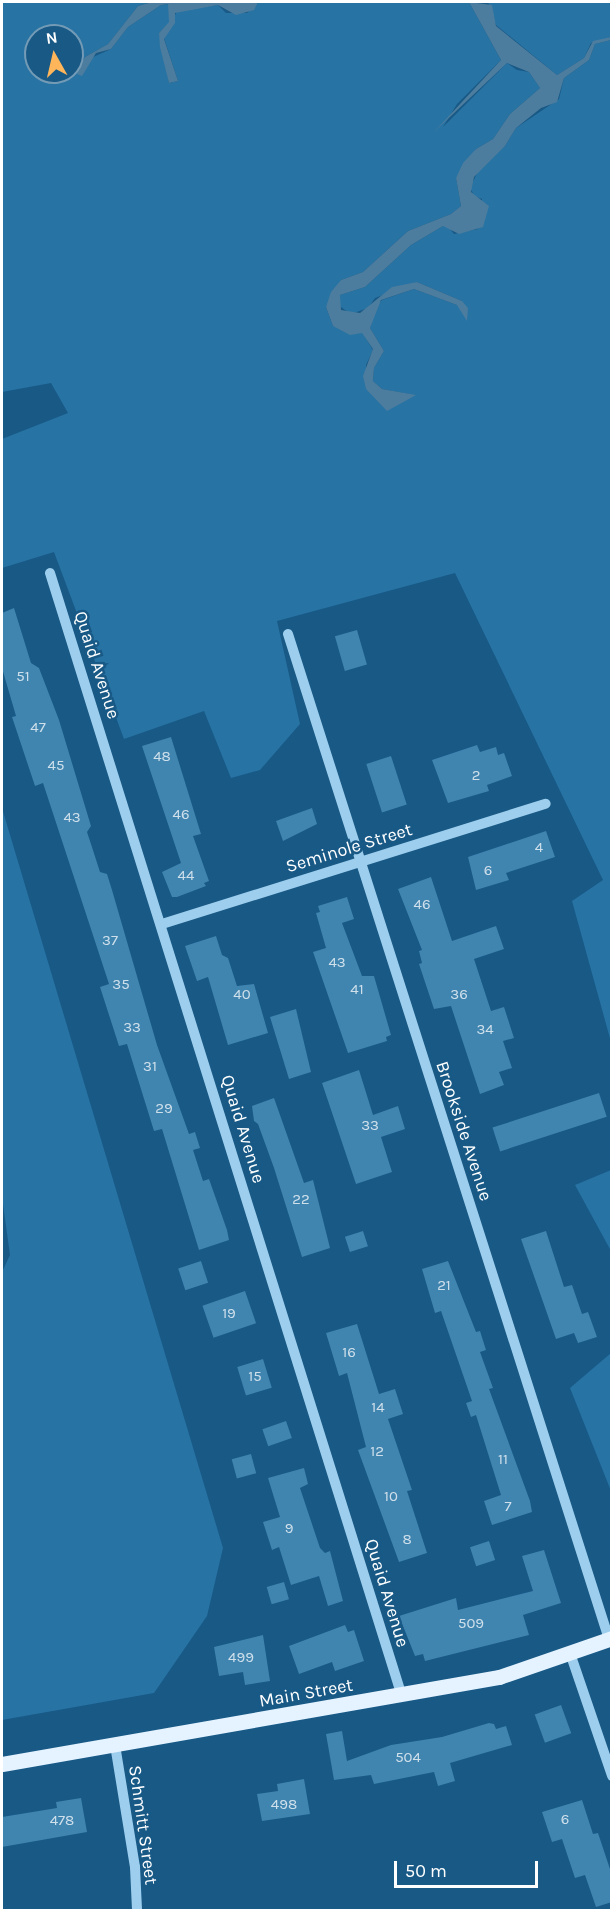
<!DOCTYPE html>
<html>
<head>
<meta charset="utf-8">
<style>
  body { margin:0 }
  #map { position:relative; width:613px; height:1912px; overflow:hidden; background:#185986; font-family:Karla,sans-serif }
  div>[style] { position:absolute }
  .green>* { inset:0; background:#2773a4 }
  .water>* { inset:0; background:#4d7d9e }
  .building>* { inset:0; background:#4084b0; transform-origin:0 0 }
  .minor>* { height:10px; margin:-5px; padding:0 5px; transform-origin:5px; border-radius:5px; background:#9eceed }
  .major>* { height:15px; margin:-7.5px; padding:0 7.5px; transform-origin:7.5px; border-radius:7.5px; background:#e4f3ff }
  span { translate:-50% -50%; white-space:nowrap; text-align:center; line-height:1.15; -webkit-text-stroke:5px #185986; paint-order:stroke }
  .number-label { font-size:15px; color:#cfe0eb }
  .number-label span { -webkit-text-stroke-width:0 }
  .street-label { font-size:18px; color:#fff }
  .frame { position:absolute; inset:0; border:3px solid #fff; pointer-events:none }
  .north { position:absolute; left:24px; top:24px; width:60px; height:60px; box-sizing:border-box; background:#185986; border:2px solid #749bb6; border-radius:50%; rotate:352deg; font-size:16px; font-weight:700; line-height:24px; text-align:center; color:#fff }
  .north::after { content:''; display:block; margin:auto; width:21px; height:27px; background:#ffb65a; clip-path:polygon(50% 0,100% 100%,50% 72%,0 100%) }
  .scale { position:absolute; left:394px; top:1861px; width:144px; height:27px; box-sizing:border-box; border:3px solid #fff; border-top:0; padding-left:8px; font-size:18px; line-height:21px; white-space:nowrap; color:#fff; -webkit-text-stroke:4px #185986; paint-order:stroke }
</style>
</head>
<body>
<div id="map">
  <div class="green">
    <i style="clip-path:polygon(evenodd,2px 2px,152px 2px,138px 6px,108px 44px,85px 57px,82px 75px,91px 58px,111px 49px,128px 27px,161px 5px,169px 4px,169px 23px,159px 33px,169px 83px,178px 81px,164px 38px,177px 11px,218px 5px,226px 13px,247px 13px,258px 2px,469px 2px,501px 60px,457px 104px,443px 127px,507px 63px,517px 70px,529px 72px,540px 88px,510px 114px,493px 139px,476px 149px,456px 178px,461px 206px,451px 214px,408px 231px,363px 272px,341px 280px,326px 307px,333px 326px,362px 332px,373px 350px,366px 365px,366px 389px,414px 395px,382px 389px,373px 381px,374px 368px,384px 351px,370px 328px,375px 308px,382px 300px,414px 289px,457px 305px,462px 301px,417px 282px,375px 298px,368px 308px,351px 314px,338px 305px,340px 295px,365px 287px,411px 245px,443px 226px,447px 225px,454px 234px,478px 229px,482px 199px,474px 196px,470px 187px,480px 168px,505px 146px,516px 128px,559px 99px,564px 78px,589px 60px,595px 44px,611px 40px,611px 1042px,572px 901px,603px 880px,455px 573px,277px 621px,300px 724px,260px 770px,231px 778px,204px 711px,124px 739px,54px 552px,2px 568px,2px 439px,68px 413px,51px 383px,2px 392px,2px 2px,36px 36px,72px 36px,72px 72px,36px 72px,36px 36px)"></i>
    <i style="clip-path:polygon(488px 2px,611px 2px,611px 37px,591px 43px,584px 58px,557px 75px,496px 25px)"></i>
    <i style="clip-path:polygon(2px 808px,223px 1548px,207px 1616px,154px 1693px,2px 1720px,2px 1272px,10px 1255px,2px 1197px)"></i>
    <i style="clip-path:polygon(611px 1170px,611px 1251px,575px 1185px)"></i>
    <i style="clip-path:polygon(611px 1353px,611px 1491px,570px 1388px)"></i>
  </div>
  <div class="water">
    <i style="clip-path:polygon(152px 2px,258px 2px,254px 10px,236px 15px,218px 5px,175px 13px,175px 23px,164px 39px,178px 81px,169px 83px,160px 47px,159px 33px,169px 22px,168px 4px,161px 5px,128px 27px,111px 49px,96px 53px,82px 76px,77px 74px,85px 57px,108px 44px,138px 6px)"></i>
    <i style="clip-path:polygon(469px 2px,492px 5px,496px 26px,557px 75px,584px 58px,593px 41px,611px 37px,611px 40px,595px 44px,589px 60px,564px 78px,557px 102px,541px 108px,516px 128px,505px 146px,474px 177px,471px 192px,489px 206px,483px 227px,459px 234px,443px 226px,411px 245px,365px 287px,340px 295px,341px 310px,360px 313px,392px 287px,417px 282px,462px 301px,468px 308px,467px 321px,457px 305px,414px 289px,381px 300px,370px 328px,384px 351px,374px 368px,373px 381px,382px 389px,416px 395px,387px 411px,366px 389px,363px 376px,373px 349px,362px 333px,350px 335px,333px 326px,326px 307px,331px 292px,341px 280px,363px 272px,408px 231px,451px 214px,461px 206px,456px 178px,463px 163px,476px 149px,493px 139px,510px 114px,540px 88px,529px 72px,507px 63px,434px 132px,501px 60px)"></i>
  </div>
  <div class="building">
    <i style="clip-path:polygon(14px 608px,31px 663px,39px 668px,59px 720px,91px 826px,87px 832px,91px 844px,100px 872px,107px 874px,112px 890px,157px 1045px,189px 1134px,195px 1132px,200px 1148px,193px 1150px,203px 1181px,209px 1179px,227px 1230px,229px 1240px,199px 1250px,162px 1129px,154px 1131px,127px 1044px,119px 1046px,100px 987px,109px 984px,43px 783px,35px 786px,12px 717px,16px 716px,2px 668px,2px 613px)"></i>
    <i style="left:357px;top:630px;width:36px;height:23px;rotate:74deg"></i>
    <i style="clip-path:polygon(171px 737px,201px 834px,193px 836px,209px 881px,204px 883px,206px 886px,177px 897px,172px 897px,162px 872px,181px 863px,142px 746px)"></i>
    <i style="clip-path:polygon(477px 745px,480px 752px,496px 747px,498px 755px,504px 753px,512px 776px,487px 785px,489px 791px,448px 803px,432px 760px)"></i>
    <i style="left:391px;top:756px;width:51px;height:26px;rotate:72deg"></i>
    <i style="clip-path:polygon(312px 808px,317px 824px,283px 841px,276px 821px)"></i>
    <i style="clip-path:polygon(546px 831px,555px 857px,506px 873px,509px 880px,476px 890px,468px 857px)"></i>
    <i style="clip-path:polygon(431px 877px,452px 941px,496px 926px,504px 949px,474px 959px,491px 1011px,504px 1007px,514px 1038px,503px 1041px,512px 1068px,499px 1072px,504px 1085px,480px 1094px,451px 1006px,434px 1009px,419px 964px,422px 963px,419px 951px,422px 950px,398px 889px)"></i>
    <i style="clip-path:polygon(347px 897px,354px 919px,342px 923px,362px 976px,374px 976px,391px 1035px,386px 1037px,387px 1041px,348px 1053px,313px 952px,326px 948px,316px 913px,320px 912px,318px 906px)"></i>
    <i style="clip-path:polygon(216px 936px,222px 955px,228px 958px,237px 986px,254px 984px,268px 1033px,228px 1045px,208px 977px,197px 981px,185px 946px)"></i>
    <i style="clip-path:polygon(296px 1009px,311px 1072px,289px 1079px,270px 1017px)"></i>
    <i style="clip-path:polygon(359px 1070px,373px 1115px,398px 1106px,405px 1129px,381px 1137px,392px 1172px,356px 1184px,322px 1083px)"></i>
    <i style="left:599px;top:1093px;width:25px;height:112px;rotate:72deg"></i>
    <i style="clip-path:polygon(274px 1098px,304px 1183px,313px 1180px,330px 1248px,302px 1257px,274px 1168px,258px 1124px,254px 1121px,252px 1106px)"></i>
    <i style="left:363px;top:1231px;width:16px;height:19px;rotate:72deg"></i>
    <i style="clip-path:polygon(546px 1231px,564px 1287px,572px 1285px,582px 1314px,588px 1312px,597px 1337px,578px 1343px,574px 1333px,556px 1339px,521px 1239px)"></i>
    <i style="left:201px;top:1261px;width:23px;height:24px;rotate:72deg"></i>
    <i style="clip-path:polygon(448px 1261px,476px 1332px,480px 1331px,486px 1350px,480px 1352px,493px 1388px,489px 1389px,530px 1501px,532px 1512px,492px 1525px,484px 1501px,501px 1495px,476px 1415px,471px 1417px,466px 1403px,472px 1401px,441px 1311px,435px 1313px,422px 1269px)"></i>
    <i style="left:245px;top:1291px;width:34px;height:45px;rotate:71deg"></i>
    <i style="clip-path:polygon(357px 1324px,379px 1394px,395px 1389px,403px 1414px,388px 1419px,412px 1490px,407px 1491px,427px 1553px,399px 1562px,358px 1450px,366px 1447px,347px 1373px,339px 1376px,326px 1333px)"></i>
    <i style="left:263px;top:1359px;width:30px;height:27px;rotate:73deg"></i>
    <i style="left:286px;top:1421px;width:18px;height:25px;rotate:71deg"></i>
    <i style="left:251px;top:1454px;width:20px;height:20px;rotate:75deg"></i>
    <i style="clip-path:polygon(304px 1468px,308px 1484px,300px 1488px,320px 1548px,325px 1553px,330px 1551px,343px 1601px,328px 1606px,319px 1576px,291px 1585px,279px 1547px,272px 1550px,263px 1522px,280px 1517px,268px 1478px)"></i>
    <i style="left:489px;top:1541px;width:20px;height:20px;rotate:72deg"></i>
    <i style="clip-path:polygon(544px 1550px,561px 1603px,523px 1615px,529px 1635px,425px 1661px,423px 1654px,415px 1656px,399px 1616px,456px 1598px,458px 1610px,533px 1591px,522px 1556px)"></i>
    <i style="left:284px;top:1582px;width:18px;height:18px;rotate:74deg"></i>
    <i style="clip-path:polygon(345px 1625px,348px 1632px,354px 1630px,364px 1661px,335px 1671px,332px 1662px,299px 1674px,289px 1646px)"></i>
    <i style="clip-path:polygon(263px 1635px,270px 1681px,245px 1685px,243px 1672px,219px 1676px,214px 1647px)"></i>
    <i style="left:561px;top:1705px;width:30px;height:28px;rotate:70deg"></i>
    <i style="clip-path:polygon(489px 1723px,494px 1724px,496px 1729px,506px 1726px,512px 1745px,450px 1763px,455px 1781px,438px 1786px,434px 1772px,374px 1784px,371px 1775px,334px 1780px,326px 1734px,342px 1731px,347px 1761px,391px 1745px,442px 1737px)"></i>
    <i style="clip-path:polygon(304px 1779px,310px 1814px,262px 1821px,257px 1794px,278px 1791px,277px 1784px)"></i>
    <i style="clip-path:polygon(81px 1798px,87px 1832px,2px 1847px,2px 1817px,57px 1808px,56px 1802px)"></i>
    <i style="clip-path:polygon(582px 1800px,593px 1834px,598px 1833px,612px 1875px,612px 1902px,596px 1907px,585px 1875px,575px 1878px,562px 1839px,552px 1842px,542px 1812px)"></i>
  </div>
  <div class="minor">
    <i style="left:50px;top:573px;width:1177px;rotate:72.6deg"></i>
    <i style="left:288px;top:634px;width:1055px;rotate:72.29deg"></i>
    <i style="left:162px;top:924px;width:402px;rotate:-17.4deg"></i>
    <i style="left:570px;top:1653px;width:130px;rotate:71.1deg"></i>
    <i style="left:115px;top:1745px;width:124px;rotate:80.7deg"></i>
    <i style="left:135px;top:1867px;width:43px;rotate:87.3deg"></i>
  </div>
  <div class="major">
    <i style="left:2px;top:1764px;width:505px;rotate:-9.93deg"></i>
    <i style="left:499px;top:1677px;width:120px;rotate:-19deg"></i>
  </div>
  <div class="number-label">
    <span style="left:23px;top:677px">51</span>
    <span style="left:38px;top:728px">47</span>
    <span style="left:162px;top:757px">48</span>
    <span style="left:56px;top:766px">45</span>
    <span style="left:476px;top:776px">2</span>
    <span style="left:181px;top:815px">46</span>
    <span style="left:72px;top:818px">43</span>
    <span style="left:539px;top:848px">4</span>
    <span style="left:488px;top:871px">6</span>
    <span style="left:186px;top:876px">44</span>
    <span style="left:422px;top:905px">46</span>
    <span style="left:110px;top:941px">37</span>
    <span style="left:337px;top:963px">43</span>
    <span style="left:121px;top:985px">35</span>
    <span style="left:357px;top:990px">41</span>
    <span style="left:242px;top:995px">40</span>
    <span style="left:459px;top:995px">36</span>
    <span style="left:132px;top:1028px">33</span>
    <span style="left:485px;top:1030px">34</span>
    <span style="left:150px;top:1067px">31</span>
    <span style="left:164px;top:1109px">29</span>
    <span style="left:370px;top:1126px">33</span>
    <span style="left:301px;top:1200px">22</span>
    <span style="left:444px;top:1286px">21</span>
    <span style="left:229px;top:1314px">19</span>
    <span style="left:349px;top:1353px">16</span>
    <span style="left:255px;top:1377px">15</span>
    <span style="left:378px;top:1408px">14</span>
    <span style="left:377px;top:1452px">12</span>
    <span style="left:503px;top:1460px">11</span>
    <span style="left:391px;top:1497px">10</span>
    <span style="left:508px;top:1507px">7</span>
    <span style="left:289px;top:1529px">9</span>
    <span style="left:407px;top:1540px">8</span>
    <span style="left:471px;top:1624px">509</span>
    <span style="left:241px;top:1658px">499</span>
    <span style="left:408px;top:1758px">504</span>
    <span style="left:284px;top:1805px">498</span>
    <span style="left:565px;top:1820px">6</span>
    <span style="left:62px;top:1821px">478</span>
  </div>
  <div class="street-label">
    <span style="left:97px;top:665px;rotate:72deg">Quaid Avenue</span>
    <span style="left:349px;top:848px;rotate:-17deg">Seminole Street</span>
    <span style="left:243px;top:1129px;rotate:73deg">Quaid Avenue</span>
    <span style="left:464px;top:1131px;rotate:72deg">Brookside Avenue</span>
    <span style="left:387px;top:1593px;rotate:73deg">Quaid Avenue</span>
    <span style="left:306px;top:1693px;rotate:-10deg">Main Street</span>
    <span style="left:143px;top:1825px;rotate:82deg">Schmitt Street</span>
  </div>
  <div class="frame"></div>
  <div class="north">N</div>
  <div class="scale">50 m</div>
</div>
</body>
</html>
